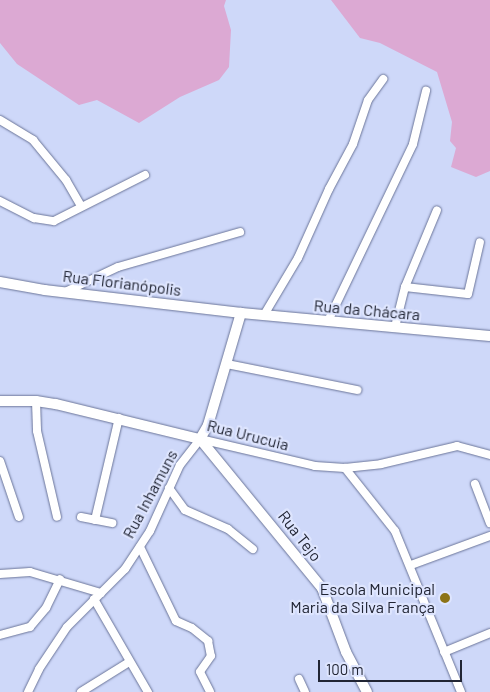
<!DOCTYPE html>
<html>
<head>
<meta charset="utf-8">
<style>
  body { margin:0 }
  #map { position:relative; width:490px; height:692px; overflow:hidden; background:#ced8f9; font-family:Barlow,sans-serif }
  div>[style] { position:absolute }
  .green>* { inset:0; background:#dca9d3 }
  .roads { filter:drop-shadow(0 0 1px #6b7599) drop-shadow(0 0 1px #6b7599) }
  .minor>* { height:8px; margin:-4px; padding:0 4px; transform-origin:4px; border-radius:4px; background:#fff }
  .tertiary>* { height:10px; margin:-5px; padding:0 5px; transform-origin:5px; border-radius:5px; background:#fff }
  .dots>* { width:14px; height:14px; translate:-50% -50%; box-sizing:border-box; border:2px solid #dee5fe; border-radius:50% }
  span { translate:-50% -50%; white-space:nowrap; text-align:center; line-height:1.15; -webkit-text-stroke:4.5px #dee5fe; paint-order:stroke }
  .street-label { font-size:16px; color:#212534 }
  .poi-label { font-size:16px; color:#212534 }
  .right { translate:-100% -50%; text-align:right }
  .scale { position:absolute; left:318px; top:660px; width:144px; height:22px; box-sizing:border-box; border:2px solid #212534; border-top:0; padding-left:6px; font-size:15px; line-height:18px; white-space:nowrap; color:#212534; -webkit-text-stroke:4px #dee5fe; paint-order:stroke }
</style>
</head>
<body>
<div id="map">
  <div class="green">
    <i style="clip-path:polygon(0 0,226px 0,224px 6px,231px 30px,229px 67px,219px 80px,180px 97px,139px 123px,97px 100px,79px 105px,17px 64px,0 43px)"></i>
    <i style="clip-path:polygon(331px 0,490px 0,490px 171px,476px 177px,451px 167px,456px 148px,450px 141px,452px 122px,437px 72px,380px 43px,360px 38px)"></i>
  </div>
  <div class="roads">
    <div class="minor">
      <i style="left:0;top:120px;width:39px;rotate:31deg"></i>
      <i style="left:33px;top:140px;width:52px;rotate:50.5deg"></i>
      <i style="left:66px;top:180px;width:30px;rotate:60deg"></i>
      <i style="left:0;top:201px;width:38px;rotate:27deg"></i>
      <i style="left:34px;top:218px;width:20px;rotate:9deg"></i>
      <i style="left:54px;top:221px;width:102px;rotate:-26.8deg"></i>
      <i style="left:405px;top:287px;width:63px;rotate:6.3deg"></i>
      <i style="left:468px;top:294px;width:53px;rotate:-77deg"></i>
      <i style="left:67px;top:291px;width:56px;rotate:-25.2deg"></i>
      <i style="left:118px;top:267px;width:127px;rotate:-16deg"></i>
      <i style="left:264px;top:315px;width:66px;rotate:-59.2deg"></i>
      <i style="left:298px;top:258px;width:76px;rotate:-65.8deg"></i>
      <i style="left:329px;top:189px;width:51px;rotate:-61.9deg"></i>
      <i style="left:353px;top:144px;width:46px;rotate:-71.2deg"></i>
      <i style="left:368px;top:100px;width:26px;rotate:-54deg"></i>
      <i style="left:328px;top:321px;width:196px;rotate:-64.3deg"></i>
      <i style="left:413px;top:144px;width:55px;rotate:-76.2deg"></i>
      <i style="left:395px;top:327px;width:41px;rotate:-76deg"></i>
      <i style="left:405px;top:287px;width:83px;rotate:-67.4deg"></i>
      <i style="left:227px;top:364px;width:133px;rotate:11.3deg"></i>
      <i style="left:36px;top:401px;width:30px;rotate:88deg"></i>
      <i style="left:37px;top:431px;width:88px;rotate:76.9deg"></i>
      <i style="left:0;top:461px;width:59px;rotate:71.3deg"></i>
      <i style="left:345px;top:468px;width:80px;rotate:51.6deg"></i>
      <i style="left:395px;top:531px;width:174px;rotate:67.7deg"></i>
      <i style="left:475px;top:484px;width:42px;rotate:69deg"></i>
      <i style="left:169px;top:488px;width:27px;rotate:54deg"></i>
      <i style="left:185px;top:510px;width:47px;rotate:23.8deg"></i>
      <i style="left:228px;top:529px;width:32px;rotate:39deg"></i>
      <i style="left:81px;top:517px;width:32px;rotate:11deg"></i>
      <i style="left:95px;top:520px;width:105px;rotate:-76.8deg"></i>
      <i style="left:140px;top:547px;width:82px;rotate:64.1deg"></i>
      <i style="left:176px;top:621px;width:17px;rotate:24deg"></i>
      <i style="left:192px;top:628px;width:21px;rotate:39deg"></i>
      <i style="left:208px;top:641px;width:15px;rotate:79deg"></i>
      <i style="left:211px;top:656px;width:19px;rotate:125deg"></i>
      <i style="left:200px;top:672px;width:22px;rotate:63deg"></i>
      <i style="left:411px;top:565px;width:84px;rotate:-20.2deg"></i>
      <i style="left:0;top:574px;width:30px;rotate:-4deg"></i>
      <i style="left:30px;top:572px;width:74px;rotate:16.5deg"></i>
      <i style="left:94px;top:599px;width:108px;rotate:59.9deg"></i>
      <i style="left:0;top:635px;width:31px;rotate:-15deg"></i>
      <i style="left:30px;top:627px;width:25px;rotate:-50deg"></i>
      <i style="left:46px;top:608px;width:32px;rotate:-64deg"></i>
      <i style="left:444px;top:652px;width:50px;rotate:-22.4deg"></i>
      <i style="left:299px;top:679px;width:14px;rotate:65deg"></i>
      <i style="left:28px;top:692px;width:25px;rotate:-64deg"></i>
      <i style="left:39px;top:669px;width:50px;rotate:-56.3deg"></i>
      <i style="left:67px;top:627px;width:82px;rotate:-45deg"></i>
      <i style="left:125px;top:569px;width:45px;rotate:-56.7deg"></i>
      <i style="left:150px;top:531px;width:72px;rotate:-65.6deg"></i>
      <i style="left:180px;top:465px;width:33px;rotate:-52deg"></i>
      <i style="left:200px;top:439px;width:118px;rotate:13.2deg"></i>
      <i style="left:315px;top:466px;width:30px;rotate:4deg"></i>
      <i style="left:345px;top:468px;width:36px;rotate:-6deg"></i>
      <i style="left:381px;top:464px;width:78px;rotate:-13.3deg"></i>
      <i style="left:457px;top:446px;width:34px;rotate:15deg"></i>
      <i style="left:81px;top:692px;width:57px;rotate:-32deg"></i>
    </div>
    <div class="tertiary">
      <i style="left:0;top:282px;width:46px;rotate:10.1deg"></i>
      <i style="left:45px;top:290px;width:197px;rotate:6.7deg"></i>
      <i style="left:241px;top:313px;width:250px;rotate:5.3deg"></i>
      <i style="left:0;top:401px;width:36px"></i>
      <i style="left:36px;top:401px;width:20px;rotate:9deg"></i>
      <i style="left:56px;top:404px;width:148px;rotate:13.7deg"></i>
      <i style="left:200px;top:439px;width:193px;rotate:50.7deg"></i>
      <i style="left:322px;top:588px;width:68px;rotate:69.4deg"></i>
      <i style="left:346px;top:652px;width:45px;rotate:62.3deg"></i>
      <i style="left:200px;top:439px;width:16px;rotate:-60deg"></i>
      <i style="left:208px;top:425px;width:117px;rotate:-73.6deg"></i>
    </div>
  </div>
  <div class="dots">
    <i style="left:445px;top:598px;background:#8c7317"></i>
  </div>
  <div class="street-label">
    <span style="left:122px;top:283px;rotate:7deg">Rua Florianópolis</span>
    <span style="left:367px;top:310px;rotate:5deg">Rua da Chácara</span>
    <span style="left:248px;top:435px;rotate:14deg">Rua Urucuia</span>
    <span style="left:150px;top:494px;rotate:-62deg">Rua Inhamuns</span>
    <span style="left:300px;top:536px;rotate:52deg">Rua Tejo</span>
  </div>
  <div class="poi-label">
    <span class="right" style="left:435px;top:598px">Escola Municipal<br>Maria da Silva França</span>
  </div>
  <div class="scale">100 m</div>
</div>
</body>
</html>
